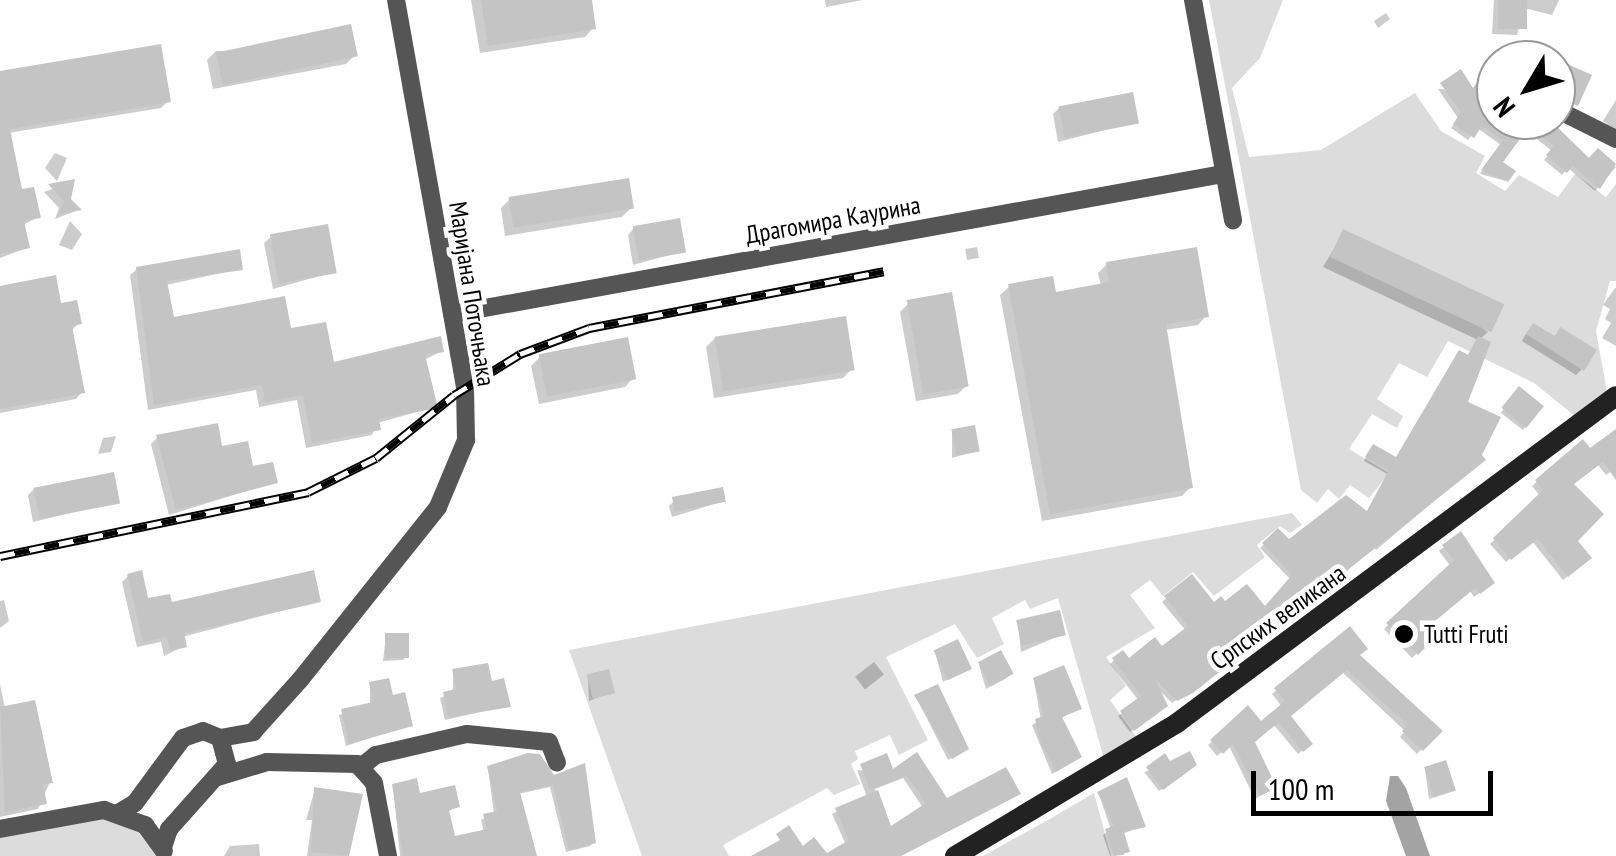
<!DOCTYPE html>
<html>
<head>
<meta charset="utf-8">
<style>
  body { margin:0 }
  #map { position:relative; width:1616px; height:856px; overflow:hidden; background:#fff; font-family:"PT Sans Narrow",sans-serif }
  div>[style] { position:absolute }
  .green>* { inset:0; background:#dcdcdc }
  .water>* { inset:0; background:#a3a3a3 }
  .shadow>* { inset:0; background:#0003; transform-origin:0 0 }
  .building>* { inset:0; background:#c4c4c4; transform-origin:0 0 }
  .minor>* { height:18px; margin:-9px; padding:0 9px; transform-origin:9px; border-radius:9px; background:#555 }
  .secondary>* { height:20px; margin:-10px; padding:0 10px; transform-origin:10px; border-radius:10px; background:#222 }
  .rail>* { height:9px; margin-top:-4.5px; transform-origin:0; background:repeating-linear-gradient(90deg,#fff 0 15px,#000 0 30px); box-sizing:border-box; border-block:2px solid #000 }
  .dots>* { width:28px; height:28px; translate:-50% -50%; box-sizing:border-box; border:5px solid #fff; border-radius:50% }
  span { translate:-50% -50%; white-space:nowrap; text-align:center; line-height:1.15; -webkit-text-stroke:9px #fff; paint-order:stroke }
  .street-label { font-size:25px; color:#000 }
  .poi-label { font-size:25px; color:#000 }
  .left { translate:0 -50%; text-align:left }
  .north { position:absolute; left:1476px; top:40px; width:100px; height:100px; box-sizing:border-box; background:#fff; border:2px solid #999; border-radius:50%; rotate:232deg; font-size:28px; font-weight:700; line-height:40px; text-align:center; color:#000 }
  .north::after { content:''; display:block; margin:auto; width:35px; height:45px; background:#000; clip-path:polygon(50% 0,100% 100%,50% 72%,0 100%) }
  .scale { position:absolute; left:1251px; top:771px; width:242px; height:45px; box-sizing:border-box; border:5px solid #000; border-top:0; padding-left:12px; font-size:30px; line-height:35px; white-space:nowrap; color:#000; -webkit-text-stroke:8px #fff; paint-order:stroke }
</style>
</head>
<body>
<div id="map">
  <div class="green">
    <i style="clip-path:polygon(1209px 0,1283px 0,1260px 58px,1232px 88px,1249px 157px,1321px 150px,1415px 93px,1441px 131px,1485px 156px,1476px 173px,1505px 191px,1519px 175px,1558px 197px,1575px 174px,1606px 197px,1616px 184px,1616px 281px,1610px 281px,1596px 331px,1607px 392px,1575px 416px,1534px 383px,1448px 341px,1427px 377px,1399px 363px,1377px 399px,1403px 416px,1397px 428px,1372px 414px,1349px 449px,1389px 473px,1369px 498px,1350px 485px,1339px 499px,1328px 489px,1317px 503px,1301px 490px)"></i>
    <i style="clip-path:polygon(1292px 513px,1302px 525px,1290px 533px,1280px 526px,1257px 545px,1265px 557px,1214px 596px,1193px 572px,1163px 596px,1150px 580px,1130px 595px,1155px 628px,1106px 657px,1126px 686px,1110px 700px,1138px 739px,1105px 762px,1058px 598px,1030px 609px,1025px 600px,992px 618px,1004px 644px,977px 658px,955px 624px,886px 657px,928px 740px,899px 755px,890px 735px,855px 751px,858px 759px,851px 764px,860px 784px,834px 795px,827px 788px,776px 816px,723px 845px,729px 856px,642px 856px,569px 650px)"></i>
    <i style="clip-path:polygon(1094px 793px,1111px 856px,983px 856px,1048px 820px)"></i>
    <i style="clip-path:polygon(85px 815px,141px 826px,162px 856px,0 856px,0 837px)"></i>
  </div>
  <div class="water">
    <i style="clip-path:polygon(1390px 776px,1398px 776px,1406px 788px,1430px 856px,1406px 856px,1386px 801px)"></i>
  </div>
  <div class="shadow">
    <i style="clip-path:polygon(471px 0,589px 0,593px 28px,585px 37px,480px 53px)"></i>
    <i style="clip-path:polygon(825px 0,863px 0,826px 7px)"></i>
    <i style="clip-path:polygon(1494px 0,1559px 0,1552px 15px,1524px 8px,1517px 35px,1492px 34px)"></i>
    <i style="clip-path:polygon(1386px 13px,1390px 19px,1378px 28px,1374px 21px)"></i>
    <i style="clip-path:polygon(1543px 50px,1589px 76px,1572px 108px,1556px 101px,1556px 60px,1537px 60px)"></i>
    <i style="clip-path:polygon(216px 51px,355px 55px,346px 64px,213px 89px,207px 60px)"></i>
    <i style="clip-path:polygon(1497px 56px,1505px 60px,1496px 60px,1496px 120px,1548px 120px,1589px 161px,1598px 151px,1616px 167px,1595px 191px,1568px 168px,1562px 175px,1544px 160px,1552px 151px,1524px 129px,1500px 163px,1506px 181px,1480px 174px,1501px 145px,1477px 128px,1468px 140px,1451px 128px,1458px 118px,1438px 89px,1472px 91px)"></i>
    <i style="clip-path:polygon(0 73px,168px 101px,161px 108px,8px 133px,20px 192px,38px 217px,23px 225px,27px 248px,0 258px)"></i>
    <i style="clip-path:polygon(1616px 100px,1616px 131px,1603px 121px)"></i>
    <i style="clip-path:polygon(1059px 108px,1136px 122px,1058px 142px,1053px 114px)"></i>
    <i style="clip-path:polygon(55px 153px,67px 158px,57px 181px,45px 168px)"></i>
    <i style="clip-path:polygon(72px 182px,68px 200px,78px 210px,55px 219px,59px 208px,44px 192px)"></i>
    <i style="clip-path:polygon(510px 199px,631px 208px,622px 217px,505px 236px,501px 208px)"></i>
    <i style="clip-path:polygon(70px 221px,82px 234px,72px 250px,59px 245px)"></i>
    <i style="clip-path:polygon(634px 228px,684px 251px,633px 265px,628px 235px)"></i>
    <i style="clip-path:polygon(1344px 232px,1488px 332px,1480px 339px,1465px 403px,1483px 460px,1376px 550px,1371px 543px,1260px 640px,1172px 703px,1157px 688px,1161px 709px,1130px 732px,1118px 716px,1139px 701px,1110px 664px,1122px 653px,1128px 661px,1161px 650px,1186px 631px,1162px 602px,1191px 577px,1213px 605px,1264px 609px,1291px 580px,1260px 548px,1278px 531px,1289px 543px,1366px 513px,1387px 474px,1364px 461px,1370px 450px,1396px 460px,1478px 340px,1323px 267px)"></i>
    <i style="clip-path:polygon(271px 237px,334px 272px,273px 289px,264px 243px)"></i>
    <i style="left:977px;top:247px;width:11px;height:12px;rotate:80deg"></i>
    <i style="clip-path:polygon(1107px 264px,1206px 316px,1198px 325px,1165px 330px,1190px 488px,1182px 496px,1042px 521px,1000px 295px,1009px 287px,1054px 295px,1101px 286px,1098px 273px)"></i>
    <i style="clip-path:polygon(137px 269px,240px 269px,166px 285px,172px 320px,289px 331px,332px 365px,442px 351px,424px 360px,435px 407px,377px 423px,372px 435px,306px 448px,297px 400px,259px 407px,256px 390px,148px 410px,130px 275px)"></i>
    <i style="clip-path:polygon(0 288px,59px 306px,79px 323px,72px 330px,82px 392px,76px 399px,0 413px)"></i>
    <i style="clip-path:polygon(1615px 288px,1616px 288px,1616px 346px,1602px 338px,1611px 323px,1605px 319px,1610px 309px,1603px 305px)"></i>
    <i style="clip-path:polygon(909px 303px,967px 385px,958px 394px,916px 401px,900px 312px)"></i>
    <i style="clip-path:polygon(1560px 330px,1582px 369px,1576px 375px,1522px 341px,1527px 332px,1553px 338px)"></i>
    <i style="clip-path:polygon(715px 338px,852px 369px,843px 378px,714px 398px,706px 347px)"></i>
    <i style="clip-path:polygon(540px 357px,633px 378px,625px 387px,539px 404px,531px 366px)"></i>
    <i style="clip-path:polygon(1515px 394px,1526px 426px,1523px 430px,1501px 413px)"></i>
    <i style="clip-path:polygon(952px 430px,977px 451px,952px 458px)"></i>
    <i style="clip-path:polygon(1616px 432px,1616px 468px,1606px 475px,1598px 465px,1571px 484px,1575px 541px,1585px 562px,1563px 580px,1532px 541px,1506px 562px,1490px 544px,1540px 496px,1532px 486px,1582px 443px,1589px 452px)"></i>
    <i style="clip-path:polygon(116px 436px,111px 452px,98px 454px,103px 438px)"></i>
    <i style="clip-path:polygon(157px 438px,220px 449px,275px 482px,169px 515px,151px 444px)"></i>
    <i style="clip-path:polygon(35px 488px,117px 502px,33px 522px,28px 495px)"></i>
    <i style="clip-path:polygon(724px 501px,672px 517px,669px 506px,673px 502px)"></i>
    <i style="clip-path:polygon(1444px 547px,1487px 587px,1474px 597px,1470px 591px,1426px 626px,1435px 635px,1412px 658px,1384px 629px,1451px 567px,1439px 551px)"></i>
    <i style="clip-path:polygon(128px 576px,147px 601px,170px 605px,318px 601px,182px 637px,184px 646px,164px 656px,161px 642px,137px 647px,122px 582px)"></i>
    <i style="clip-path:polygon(4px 600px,9px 621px,0 628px,0 601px)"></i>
    <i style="clip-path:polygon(1018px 626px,1064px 634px,1021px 652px)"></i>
    <i style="clip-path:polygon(1350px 629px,1357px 656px,1439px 731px,1417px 754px,1400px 737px,1405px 731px,1342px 672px,1288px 717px,1310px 744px,1298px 754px,1274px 725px,1252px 742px,1274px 787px,1255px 799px,1229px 746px,1217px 756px,1208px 745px,1248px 709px,1260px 724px,1282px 707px,1272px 694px)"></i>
    <i style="clip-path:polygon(386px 636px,407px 656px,403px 660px,383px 661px)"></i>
    <i style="clip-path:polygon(935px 652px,969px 668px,943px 682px)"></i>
    <i style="left:874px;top:662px;width:16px;height:24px;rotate:52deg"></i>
    <i style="clip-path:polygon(979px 665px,1007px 678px,986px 689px)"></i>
    <i style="clip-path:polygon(453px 672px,490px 684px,508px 706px,445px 720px,440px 698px,453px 693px)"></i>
    <i style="clip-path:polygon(588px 677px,612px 692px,589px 701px)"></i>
    <i style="clip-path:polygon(1034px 681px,1079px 708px,1060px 719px,1076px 760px,1052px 774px,1032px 725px,1041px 720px)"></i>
    <i style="clip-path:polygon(0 684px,5px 708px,50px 782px,38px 809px,0 817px)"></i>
    <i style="clip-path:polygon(370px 684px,391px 698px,410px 725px,346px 746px,339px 715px,370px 705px)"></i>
    <i style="clip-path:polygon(916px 697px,962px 752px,948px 760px)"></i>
    <i style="clip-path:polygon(539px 756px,594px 842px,590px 846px,566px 852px,550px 787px,518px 794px,534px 856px,400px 856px,393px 786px,457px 807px,447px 812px,454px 839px,484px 832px,481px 820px,494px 814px,488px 768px)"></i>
    <i style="clip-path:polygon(evenodd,916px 756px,947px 801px,1014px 797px,900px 856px,827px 856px,846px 845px,832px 814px,867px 797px,857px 770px,892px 773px,916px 756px,903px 778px,923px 808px,890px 830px,875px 789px,903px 778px)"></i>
    <i style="clip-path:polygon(1170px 764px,1191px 768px,1159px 791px,1144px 772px)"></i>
    <i style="clip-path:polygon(1425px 769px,1453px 790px,1429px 799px)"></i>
    <i style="clip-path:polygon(315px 789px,360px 796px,347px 856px,307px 856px,312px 820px,306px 820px)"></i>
    <i style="clip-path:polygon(1099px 794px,1143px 826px,1122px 834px,1124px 855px,1110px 856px,1103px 835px,1111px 830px)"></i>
    <i style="clip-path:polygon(259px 844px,260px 856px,224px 856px,230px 846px)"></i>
  </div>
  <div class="building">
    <i style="clip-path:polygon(481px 0,592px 0,596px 29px,488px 46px)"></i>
    <i style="left:1498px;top:0;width:29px;height:29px"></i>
    <i style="left:351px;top:24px;width:33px;height:138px;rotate:78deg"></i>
    <i style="clip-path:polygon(161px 44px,171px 102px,10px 129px,22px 189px,34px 187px,41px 218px,24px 221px,30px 248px,0 254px,0 71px)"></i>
    <i style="clip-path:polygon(1496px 54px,1496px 120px,1550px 120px,1589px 158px,1598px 148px,1616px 164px,1600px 189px,1573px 166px,1567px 173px,1546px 155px,1554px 146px,1529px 127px,1503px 162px,1516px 171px,1508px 182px,1481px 170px,1503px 140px,1482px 126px,1474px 138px,1453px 124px,1461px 112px,1440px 83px,1461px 69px,1473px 88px)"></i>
    <i style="clip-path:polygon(1556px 59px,1592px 75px,1578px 106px,1556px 97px)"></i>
    <i style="left:1133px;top:92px;width:32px;height:76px;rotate:79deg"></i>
    <i style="left:629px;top:178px;width:31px;height:122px;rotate:81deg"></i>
    <i style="clip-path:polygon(75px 179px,71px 199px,82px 210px,59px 214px,64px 201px,48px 184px)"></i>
    <i style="left:680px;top:218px;width:35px;height:48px;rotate:80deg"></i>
    <i style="left:328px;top:224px;width:50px;height:59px;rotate:80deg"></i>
    <i style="left:1343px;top:229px;width:178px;height:31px;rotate:25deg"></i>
    <i style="clip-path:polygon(1197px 247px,1209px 317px,1166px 324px,1193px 488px,1050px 514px,1008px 284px,1053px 276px,1056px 292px,1109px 282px,1106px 262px)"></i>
    <i style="clip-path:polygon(240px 249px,243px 270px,167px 281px,174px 317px,285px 296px,291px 328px,326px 322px,334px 362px,441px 336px,444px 352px,425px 355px,438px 408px,379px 419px,381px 430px,312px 443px,303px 395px,265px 402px,262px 385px,154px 405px,136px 267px)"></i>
    <i style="clip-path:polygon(56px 275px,61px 303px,77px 300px,82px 324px,72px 326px,85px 393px,0 409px,0 286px)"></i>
    <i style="left:952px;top:292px;width:96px;height:46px;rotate:80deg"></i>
    <i style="left:846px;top:316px;width:55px;height:133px;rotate:81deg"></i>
    <i style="clip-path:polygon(1533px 323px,1555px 336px,1560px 327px,1597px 350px,1584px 371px,1526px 334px)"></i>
    <i style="clip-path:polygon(1478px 336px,1491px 342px,1468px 402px,1501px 417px,1482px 455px,1486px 460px,1193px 693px,1177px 701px,1155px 679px,1168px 706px,1134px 731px,1120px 711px,1141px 696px,1112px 658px,1123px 650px,1129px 658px,1155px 637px,1162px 646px,1188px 626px,1164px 596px,1192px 574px,1214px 602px,1221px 596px,1225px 601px,1247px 584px,1265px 606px,1292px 575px,1262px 543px,1278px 528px,1289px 539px,1346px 495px,1367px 511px,1389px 470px,1365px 457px,1373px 444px,1396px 457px,1459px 350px,1468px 355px)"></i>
    <i style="left:628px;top:337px;width:43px;height:91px;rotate:79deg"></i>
    <i style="left:1519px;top:386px;width:32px;height:28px;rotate:39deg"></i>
    <i style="clip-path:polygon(218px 423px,222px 446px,248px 441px,253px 466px,273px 462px,278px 483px,176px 510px,156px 435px)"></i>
    <i style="left:975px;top:425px;width:27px;height:24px;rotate:80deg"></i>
    <i style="clip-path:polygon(1616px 429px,1616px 480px,1603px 462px,1574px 484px,1604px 514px,1578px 541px,1592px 558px,1568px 577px,1538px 539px,1511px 560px,1493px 538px,1543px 490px,1535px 480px,1583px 439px,1590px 448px)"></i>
    <i style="left:114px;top:472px;width:32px;height:82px;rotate:79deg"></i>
    <i style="left:723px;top:487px;width:15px;height:52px;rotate:79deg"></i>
    <i style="clip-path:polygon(1461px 531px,1495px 583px,1480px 594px,1475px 588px,1429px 626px,1438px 635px,1418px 655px,1386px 623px,1454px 560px,1442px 545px)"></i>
    <i style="clip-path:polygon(142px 570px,148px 598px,170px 594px,172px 602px,314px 570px,321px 602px,184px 633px,187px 647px,170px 651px,167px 637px,143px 642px,127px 574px)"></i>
    <i style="left:1060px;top:610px;width:26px;height:45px;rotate:77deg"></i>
    <i style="clip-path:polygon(1350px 626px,1368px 649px,1360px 655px,1443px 731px,1423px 751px,1402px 731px,1408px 725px,1347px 670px,1291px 716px,1313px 744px,1303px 752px,1279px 722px,1255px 742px,1277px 788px,1260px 796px,1233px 744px,1223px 754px,1210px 740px,1248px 705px,1261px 721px,1285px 701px,1274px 688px)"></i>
    <i style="left:409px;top:633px;width:25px;height:24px;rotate:90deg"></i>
    <i style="left:958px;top:639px;width:33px;height:27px;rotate:65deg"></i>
    <i style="left:1001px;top:650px;width:27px;height:26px;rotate:62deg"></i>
    <i style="clip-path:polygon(488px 663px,492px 681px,504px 678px,511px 707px,448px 717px,443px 692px,456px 689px,452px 669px)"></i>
    <i style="clip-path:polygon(1064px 665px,1082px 709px,1062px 717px,1082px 757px,1056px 772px,1041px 744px,1035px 719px,1044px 716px,1033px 678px)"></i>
    <i style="left:609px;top:669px;width:25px;height:23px;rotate:76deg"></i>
    <i style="clip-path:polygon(389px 678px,393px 695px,405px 692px,413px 726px,349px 744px,341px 709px,373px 702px,369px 682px)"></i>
    <i style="clip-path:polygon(938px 684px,969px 749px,952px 759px,914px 695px)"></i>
    <i style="clip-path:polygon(35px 700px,53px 783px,43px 784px,47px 804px,5px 812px,0 707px)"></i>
    <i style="clip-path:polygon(1190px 751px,1197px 765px,1163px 790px,1146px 767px,1165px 753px,1170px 761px)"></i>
    <i style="clip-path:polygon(917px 752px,947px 798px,1006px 767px,1021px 794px,901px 856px,751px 856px,780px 840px,776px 834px,789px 825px,803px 846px,814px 837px,827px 853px,849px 840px,835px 808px,878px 790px,891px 826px,926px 803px,907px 776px,870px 790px,860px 764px,887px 753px,893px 769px)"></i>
    <i style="clip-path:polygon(528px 753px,540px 754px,554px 775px,585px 763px,596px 843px,569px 850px,553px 785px,520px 792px,537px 856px,403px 856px,392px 784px,417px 778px,420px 793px,455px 785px,460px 807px,449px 810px,455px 836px,487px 829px,483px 814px,497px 811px,487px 766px)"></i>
    <i style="left:1446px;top:760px;width:32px;height:23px;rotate:72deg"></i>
    <i style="clip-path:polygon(1127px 777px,1146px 827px,1124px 832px,1130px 852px,1114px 856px,1105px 829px,1114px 826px,1097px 792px)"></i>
    <i style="clip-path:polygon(314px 787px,363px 794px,349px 856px,311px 852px)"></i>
  </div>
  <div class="minor">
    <i style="left:1193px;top:0;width:224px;rotate:79.7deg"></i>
    <i style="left:1556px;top:109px;width:67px;rotate:26.6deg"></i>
    <i style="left:452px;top:314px;width:784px;rotate:-10.29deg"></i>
    <i style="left:220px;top:738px;width:34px;rotate:-10deg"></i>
    <i style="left:253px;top:732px;width:70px;rotate:-47.9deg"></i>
    <i style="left:300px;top:680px;width:221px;rotate:-51.4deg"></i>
    <i style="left:438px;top:507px;width:73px;rotate:-67.3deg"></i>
    <i style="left:466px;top:440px;width:53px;rotate:-91.1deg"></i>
    <i style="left:465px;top:387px;width:393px;rotate:-100.1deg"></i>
    <i style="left:361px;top:767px;width:19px;rotate:-39deg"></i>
    <i style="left:376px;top:755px;width:93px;rotate:-13deg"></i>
    <i style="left:467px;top:734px;width:82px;rotate:5.6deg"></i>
    <i style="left:549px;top:742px;width:22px;rotate:69deg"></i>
    <i style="left:218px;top:777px;width:51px;rotate:-17deg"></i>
    <i style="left:267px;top:762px;width:90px;rotate:1.3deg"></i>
    <i style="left:357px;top:764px;width:25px;rotate:48deg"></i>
    <i style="left:374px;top:783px;width:74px;rotate:79.1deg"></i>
    <i style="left:120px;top:812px;width:17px;rotate:-31deg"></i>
    <i style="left:135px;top:803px;width:81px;rotate:-53.6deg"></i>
    <i style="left:183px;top:738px;width:21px;rotate:-19deg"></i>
    <i style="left:203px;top:731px;width:18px;rotate:22deg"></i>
    <i style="left:220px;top:738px;width:27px;rotate:75deg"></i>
    <i style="left:227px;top:764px;width:87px;rotate:131.7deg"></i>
    <i style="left:169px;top:829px;width:19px;rotate:108deg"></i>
    <i style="left:0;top:829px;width:106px;rotate:-10.4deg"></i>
    <i style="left:104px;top:810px;width:44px;rotate:20.1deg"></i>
    <i style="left:145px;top:825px;width:32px;rotate:54deg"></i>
  </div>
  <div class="secondary">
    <i style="left:955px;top:856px;width:259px;rotate:-30.9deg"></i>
    <i style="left:1177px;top:723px;width:547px;rotate:-36.68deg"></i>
  </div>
  <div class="rail">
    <i style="left:0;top:556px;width:315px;rotate:-11.7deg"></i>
    <i style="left:308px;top:492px;width:76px;rotate:-26.6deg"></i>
    <i style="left:376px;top:458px;width:100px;rotate:-38.9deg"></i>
    <i style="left:454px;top:395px;width:78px;rotate:-31.8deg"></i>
    <i style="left:520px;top:354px;width:74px;rotate:-20.6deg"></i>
    <i style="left:589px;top:328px;width:300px;rotate:-10.9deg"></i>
  </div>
  <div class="dots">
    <i style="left:1404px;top:634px;background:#000"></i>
  </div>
  <div class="street-label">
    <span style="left:833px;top:220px;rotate:-10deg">Драгомира Каурина</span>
    <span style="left:472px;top:294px;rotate:81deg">Маријана Поточњака</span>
    <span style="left:1278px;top:617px;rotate:-36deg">Српских великана</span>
  </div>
  <div class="poi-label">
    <span class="left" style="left:1424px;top:634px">Tutti Fruti</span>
  </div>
  <div class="north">N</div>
  <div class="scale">100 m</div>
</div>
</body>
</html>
